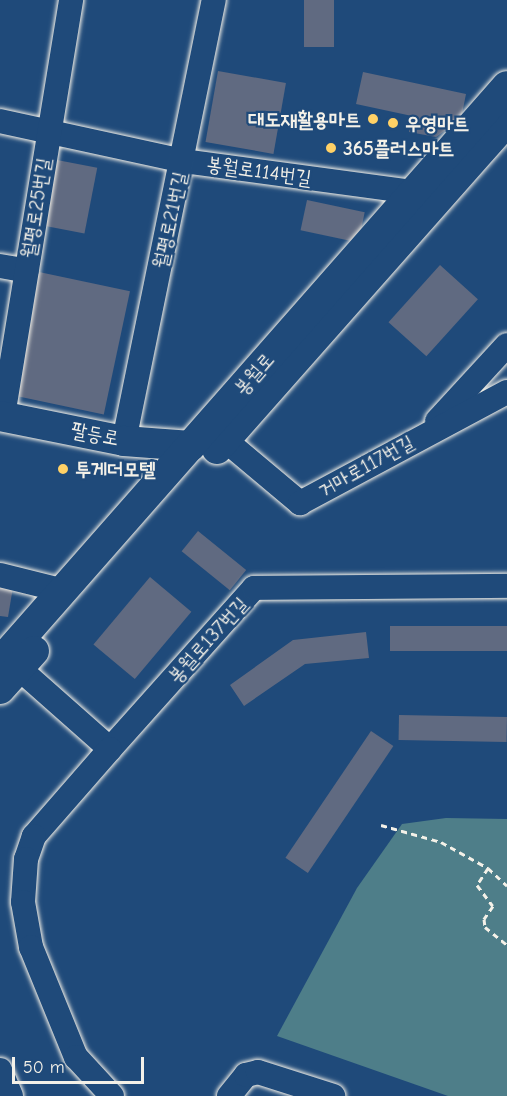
<!DOCTYPE html>
<html>
<head>
<meta charset="utf-8">
<style>
  body { margin:0 }
  #map { position:relative; width:507px; height:1096px; overflow:hidden; background:#1f4a7a; font-family:"Comic Neue","Poor Story",sans-serif }
  div>[style] { position:absolute }
  .green>* { inset:0; background:#4e7e89 }
  .building>* { inset:0; background:#606a81; transform-origin:0 0 }
  .path>* { height:3px; margin-top:-1.5px; transform-origin:0; background:repeating-linear-gradient(90deg,#f4f1e8 0 6px,transparent 0 10.5px) }
  .roads { filter:drop-shadow(0 0 2px #f4f1e8) drop-shadow(0 0 2px #f4f1e8) }
  .minor>* { height:24px; margin:-12px; padding:0 12px; transform-origin:12px; border-radius:12px; background:#1f4a7a }
  .major>* { height:30px; margin:-15px; padding:0 15px; transform-origin:15px; border-radius:15px; background:#1f4a7a }
  .dots>* { width:16px; height:16px; translate:-50% -50%; box-sizing:border-box; border:3px solid #1f4a7a; border-radius:50% }
  span { translate:-50% -50%; white-space:nowrap; text-align:center; line-height:1.15; -webkit-text-stroke:4.5px #1f4a7a; paint-order:stroke }
  .poi-label { font-size:20px; color:#f4f1e8; font-weight:700 }
  .right { translate:-100% -50%; text-align:right }
  .left { translate:0 -50%; text-align:left }
  .street-label { font-size:20px; color:#f4f1e8 }
  .scale { position:absolute; left:12px; top:1057px; width:132px; height:27px; box-sizing:border-box; border:3px solid #f4f1e8; border-top:0; padding-left:8px; font-size:18px; line-height:21px; white-space:nowrap; color:#f4f1e8; -webkit-text-stroke:4px #1f4a7a; paint-order:stroke }
</style>
</head>
<body>
<div id="map">
  <div class="green">
    <i style="clip-path:polygon(446px 818px,507px 819px,507px 1096px,448px 1096px,277px 1036px,357px 888px,402px 824px)"></i>
  </div>
  <div class="building">
    <i style="left:304px;top:0;width:30px;height:47px"></i>
    <i style="left:218px;top:71px;width:69px;height:72px;rotate:10deg"></i>
    <i style="clip-path:polygon(363px 72px,466px 94px,461px 119px,436px 137px,409px 132px,412px 116px,356px 104px)"></i>
    <i style="left:57px;top:160px;width:41px;height:67px;rotate:11deg"></i>
    <i style="left:307px;top:200px;width:59px;height:31px;rotate:12deg"></i>
    <i style="left:440px;top:265px;width:51px;height:77px;rotate:42deg"></i>
    <i style="left:39px;top:272px;width:93px;height:126px;rotate:12deg"></i>
    <i style="left:198px;top:531px;width:62px;height:26px;rotate:39deg"></i>
    <i style="left:150px;top:577px;width:54px;height:88px;rotate:40deg"></i>
    <i style="clip-path:polygon(0 585px,13px 587px,8px 617px,0 616px)"></i>
    <i style="left:390px;top:626px;width:117px;height:25px"></i>
    <i style="clip-path:polygon(366px 632px,369px 658px,305px 664px,244px 706px,230px 685px,293px 640px)"></i>
    <i style="left:399px;top:715px;width:108px;height:25px;rotate:1deg"></i>
    <i style="left:371px;top:731px;width:27px;height:153px;rotate:34deg"></i>
  </div>
  <div class="path">
    <i style="left:381px;top:825px;width:62px;rotate:15.8deg"></i>
    <i style="left:441px;top:842px;width:54px;rotate:29deg"></i>
    <i style="left:488px;top:868px;width:20px;rotate:123deg"></i>
    <i style="left:477px;top:885px;width:26px;rotate:53deg"></i>
    <i style="left:493px;top:906px;width:16px;rotate:125deg"></i>
    <i style="left:484px;top:919px;width:8px;rotate:83deg"></i>
    <i style="left:485px;top:927px;width:28px;rotate:39deg"></i>
    <i style="left:488px;top:868px;width:26px;rotate:43deg"></i>
  </div>
  <div class="roads">
    <div class="minor">
      <i style="left:0;top:121px;width:187px;rotate:12.3deg"></i>
      <i style="left:183px;top:161px;width:232px;rotate:7.7deg"></i>
      <i style="left:0;top:266px;width:27px;rotate:10deg"></i>
      <i style="left:3px;top:416px;width:422px;rotate:-80.7deg"></i>
      <i style="left:437px;top:421px;width:103px;rotate:-47.4deg"></i>
      <i style="left:213px;top:430px;width:114px;rotate:40deg"></i>
      <i style="left:300px;top:503px;width:235px;rotate:-28.2deg"></i>
      <i style="left:124px;top:441px;width:450px;rotate:-78.5deg"></i>
      <i style="left:0;top:575px;width:66px;rotate:14deg"></i>
      <i style="left:5px;top:656px;width:140px;rotate:41.5deg"></i>
      <i style="left:110px;top:749px;width:216px;rotate:-48.2deg"></i>
      <i style="left:254px;top:588px;width:253px;rotate:-0.5deg"></i>
      <i style="left:110px;top:749px;width:116px;rotate:131.1deg"></i>
      <i style="left:34px;top:836px;width:24px;rotate:109deg"></i>
      <i style="left:26px;top:859px;width:43px;rotate:94deg"></i>
      <i style="left:23px;top:902px;width:46px;rotate:79.9deg"></i>
      <i style="left:31px;top:947px;width:119px;rotate:67.8deg"></i>
      <i style="left:76px;top:1057px;width:53px;rotate:47.3deg"></i>
      <i style="left:0;top:1070px;width:28px;rotate:67deg"></i>
      <i style="left:229px;top:1096px;width:27px;rotate:-51deg"></i>
      <i style="left:246px;top:1075px;width:12px;rotate:-14deg"></i>
      <i style="left:258px;top:1072px;width:79px;rotate:17.7deg"></i>
    </div>
    <div class="major">
      <i style="left:0;top:416px;width:126px;rotate:11.4deg"></i>
      <i style="left:124px;top:441px;width:67px;rotate:4.3deg"></i>
      <i style="left:217px;top:449px;width:438px;rotate:-48.5deg"></i>
      <i style="left:0;top:662px;width:767px;rotate:-48.65deg"></i>
      <i style="left:0;top:689px;width:51px;rotate:-48.2deg"></i>
    </div>
  </div>
  <div class="dots">
    <i style="left:373px;top:119px;background:#ffd166"></i>
    <i style="left:393px;top:123px;background:#ffd166"></i>
    <i style="left:331px;top:148px;background:#ffd166"></i>
    <i style="left:63px;top:469px;background:#ffd166"></i>
  </div>
  <div class="poi-label">
    <span class="right" style="left:361px;top:119px">대도재활용마트</span>
    <span class="left" style="left:405px;top:123px">우영마트</span>
    <span class="left" style="left:343px;top:148px">365플러스마트</span>
    <span class="left" style="left:75px;top:469px">투게더모텔</span>
  </div>
  <div class="street-label">
    <span style="left:259px;top:171px;rotate:8deg">봉월로114번길</span>
    <span style="left:36px;top:208px;rotate:-81deg">월평로25번길</span>
    <span style="left:170px;top:220px;rotate:-78deg">월평로21번길</span>
    <span style="left:254px;top:374px;rotate:-49deg">봉월로</span>
    <span style="left:95px;top:434px;rotate:11deg">팔등로</span>
    <span style="left:366px;top:466px;rotate:-29deg">거마로117번길</span>
    <span style="left:208px;top:640px;rotate:-48deg">봉월로137번길</span>
  </div>
  <div class="scale">50 m</div>
</div>
</body>
</html>
